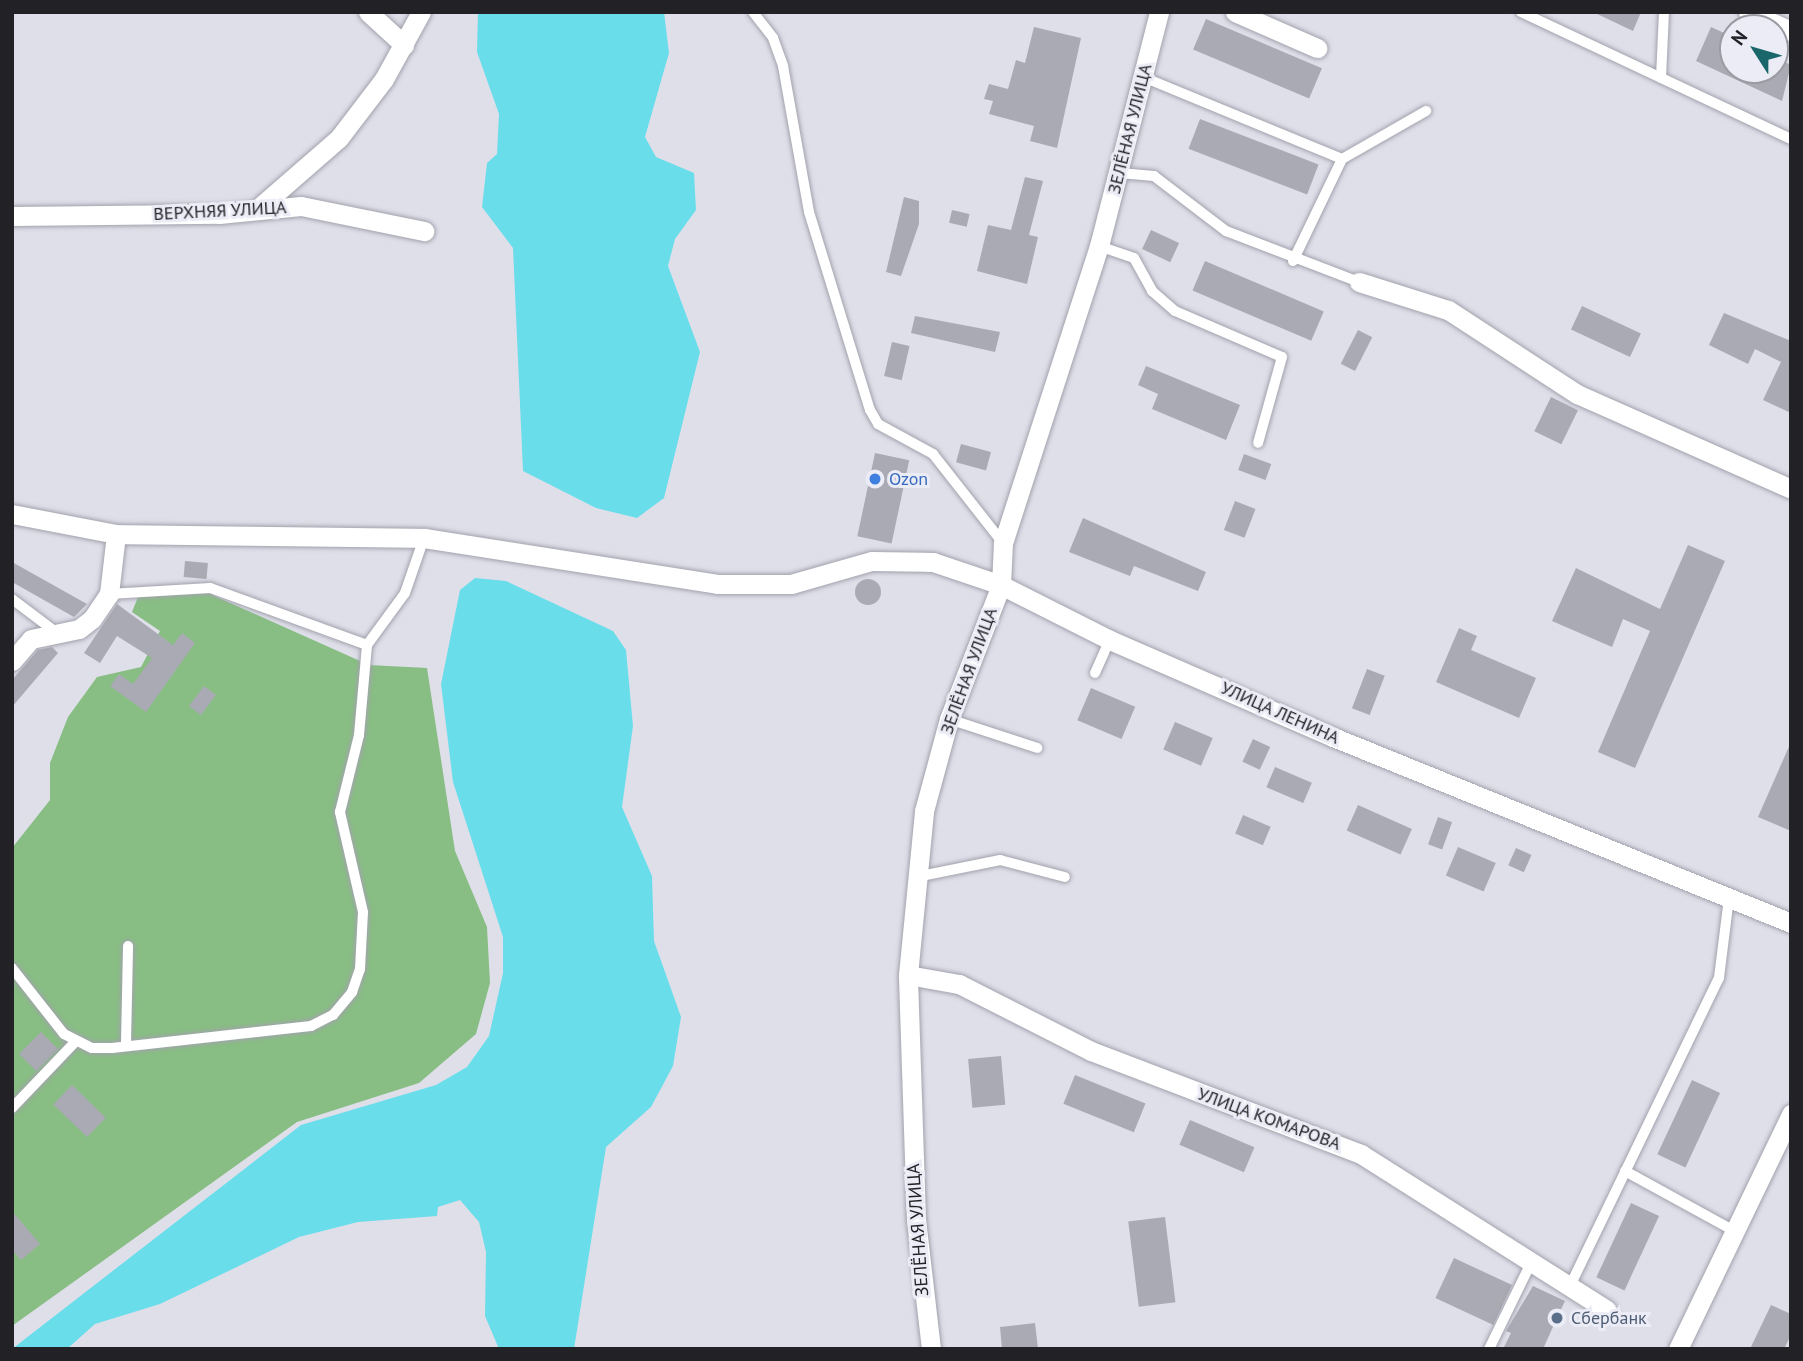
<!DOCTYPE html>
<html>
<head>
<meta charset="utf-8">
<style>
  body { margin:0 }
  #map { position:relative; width:1803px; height:1361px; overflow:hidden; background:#dfdfea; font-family:"PT Sans",sans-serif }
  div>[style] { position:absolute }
  .green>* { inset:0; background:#88be83 }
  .water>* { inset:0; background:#6addeb }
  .building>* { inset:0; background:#aaaab4; transform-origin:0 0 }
  .round { border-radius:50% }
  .roads { filter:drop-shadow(0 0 2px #a2a2ad) drop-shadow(0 0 2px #a2a2ad) }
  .service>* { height:10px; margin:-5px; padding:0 5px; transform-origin:5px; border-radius:5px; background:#fff }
  .minor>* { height:19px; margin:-9.5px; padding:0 9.5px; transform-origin:9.5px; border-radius:9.5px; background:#fff }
  .dots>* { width:19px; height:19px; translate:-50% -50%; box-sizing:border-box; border:4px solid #ececf7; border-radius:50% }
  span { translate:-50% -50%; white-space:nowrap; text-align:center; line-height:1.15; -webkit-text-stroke:6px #ececf7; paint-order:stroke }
  .street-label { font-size:18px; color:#222226 }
  .shop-label { font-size:18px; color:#366cbe }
  .left { translate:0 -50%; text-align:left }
  .service-label { font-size:18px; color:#4e5e75 }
  .frame { position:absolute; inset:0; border:14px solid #222226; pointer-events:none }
  .north { position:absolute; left:1719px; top:14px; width:70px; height:70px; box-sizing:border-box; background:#ececf7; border:2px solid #9b9ba3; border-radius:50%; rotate:307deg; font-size:19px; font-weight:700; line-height:28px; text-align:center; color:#222226 }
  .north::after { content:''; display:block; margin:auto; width:24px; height:32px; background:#19676a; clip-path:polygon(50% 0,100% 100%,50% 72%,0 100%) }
</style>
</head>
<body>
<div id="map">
  <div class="green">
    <i style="clip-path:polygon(208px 593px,369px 665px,427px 668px,455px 851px,487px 927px,490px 983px,476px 1034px,419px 1083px,297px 1122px,12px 1326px,12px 848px,50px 800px,50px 763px,68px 717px,97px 677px,141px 667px,160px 631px,132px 612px,138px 597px)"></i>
  </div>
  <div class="water">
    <i style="clip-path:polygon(478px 12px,664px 12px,669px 53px,645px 137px,656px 157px,694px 173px,696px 210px,675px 239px,668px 266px,700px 352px,664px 498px,637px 518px,596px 508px,523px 471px,513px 248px,482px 207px,487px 163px,497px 154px,499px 114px,477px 52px)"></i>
    <i style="clip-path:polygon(475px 578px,506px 581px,613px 631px,626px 650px,633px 726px,622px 807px,652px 876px,654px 941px,681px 1017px,673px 1066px,651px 1107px,606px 1147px,574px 1349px,499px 1349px,485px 1316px,486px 1252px,479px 1222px,460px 1200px,438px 1207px,437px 1216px,358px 1222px,299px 1237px,160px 1304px,95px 1324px,67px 1349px,12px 1349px,301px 1125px,436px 1085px,467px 1067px,489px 1036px,503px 973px,503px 937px,453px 782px,441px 684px,460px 590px)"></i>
  </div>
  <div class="building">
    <i style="clip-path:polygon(1593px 12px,1641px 12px,1633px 31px)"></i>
    <i style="left:1206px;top:19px;width:126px;height:33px;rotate:23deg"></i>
    <i style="clip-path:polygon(1034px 27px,1081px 38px,1057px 148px,1030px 141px,1034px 126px,989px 114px,993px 101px,984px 99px,989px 84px,1008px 89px,1016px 60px,1025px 63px)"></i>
    <i style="clip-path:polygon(1711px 27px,1733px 37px,1733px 70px,1775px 70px,1775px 57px,1791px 65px,1782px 101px,1696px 61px)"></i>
    <i style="left:1200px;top:119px;width:127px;height:32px;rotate:21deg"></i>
    <i style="clip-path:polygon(1025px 177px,1043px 181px,1029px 235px,1038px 237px,1027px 284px,977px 271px,988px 225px,1011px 230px)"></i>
    <i style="clip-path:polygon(904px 197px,919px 201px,919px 224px,901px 276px,886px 272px)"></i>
    <i style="left:952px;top:210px;width:18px;height:13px;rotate:13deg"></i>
    <i style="left:1151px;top:230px;width:31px;height:21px;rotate:25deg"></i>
    <i style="left:1205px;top:261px;width:129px;height:32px;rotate:23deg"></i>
    <i style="left:1582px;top:306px;width:65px;height:26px;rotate:25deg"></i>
    <i style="clip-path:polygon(1724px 313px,1791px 341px,1791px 413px,1763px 400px,1781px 362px,1755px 349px,1748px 364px,1709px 345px)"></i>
    <i style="clip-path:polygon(915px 316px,1000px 332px,995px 352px,911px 333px)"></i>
    <i style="left:1358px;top:330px;width:16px;height:38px;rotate:27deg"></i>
    <i style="left:892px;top:342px;width:18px;height:35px;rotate:13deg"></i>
    <i style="clip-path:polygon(1146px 366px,1240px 405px,1226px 440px,1152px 409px,1158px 394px,1138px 385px)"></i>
    <i style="left:1551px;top:397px;width:30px;height:38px;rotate:26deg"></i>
    <i style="left:961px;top:444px;width:31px;height:19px;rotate:15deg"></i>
    <i style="left:875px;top:453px;width:35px;height:85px;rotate:12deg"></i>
    <i style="left:1244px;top:454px;width:29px;height:17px;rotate:20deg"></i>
    <i style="left:1235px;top:501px;width:22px;height:31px;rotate:21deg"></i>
    <i style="clip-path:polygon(1083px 518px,1206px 572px,1198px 591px,1134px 566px,1130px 576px,1069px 552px)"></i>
    <i style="clip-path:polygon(1688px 545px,1725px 561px,1635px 768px,1598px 752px,1650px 631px,1623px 619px,1612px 647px,1552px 621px,1576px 568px,1660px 609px)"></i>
    <i style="left:185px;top:561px;width:23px;height:16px;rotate:5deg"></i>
    <i style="clip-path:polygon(12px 562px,87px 604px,74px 617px,12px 582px)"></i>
    <i class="round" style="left:855px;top:579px;width:26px;height:26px"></i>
    <i style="clip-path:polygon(117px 604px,173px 645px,182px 633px,195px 643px,146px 712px,110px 686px,119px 674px,133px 684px,152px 658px,117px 636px,100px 663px,84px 653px)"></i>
    <i style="clip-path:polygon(1459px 628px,1477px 636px,1471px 650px,1536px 678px,1519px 718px,1436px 682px)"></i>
    <i style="clip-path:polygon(52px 647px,58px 653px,12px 707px,12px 680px,38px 650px)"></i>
    <i style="left:1367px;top:669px;width:19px;height:42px;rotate:21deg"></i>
    <i style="left:204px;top:686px;width:15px;height:25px;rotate:37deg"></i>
    <i style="left:1091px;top:688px;width:48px;height:35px;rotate:23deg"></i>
    <i style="left:1175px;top:722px;width:41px;height:30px;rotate:23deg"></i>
    <i style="left:1253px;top:739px;width:19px;height:25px;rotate:25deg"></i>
    <i style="clip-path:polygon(1791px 742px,1791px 831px,1758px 817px)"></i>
    <i style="left:1275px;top:767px;width:40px;height:22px;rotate:23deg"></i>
    <i style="left:1358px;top:805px;width:59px;height:28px;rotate:24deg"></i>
    <i style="left:1243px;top:815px;width:30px;height:20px;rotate:23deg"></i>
    <i style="left:1438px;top:817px;width:15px;height:29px;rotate:20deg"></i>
    <i style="left:1458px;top:847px;width:41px;height:31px;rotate:23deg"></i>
    <i style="left:1516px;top:848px;width:17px;height:19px;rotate:24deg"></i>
    <i style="left:41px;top:1032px;width:24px;height:31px;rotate:45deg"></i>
    <i style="left:1001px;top:1056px;width:49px;height:33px;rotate:85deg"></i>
    <i style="left:1075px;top:1075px;width:76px;height:31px;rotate:22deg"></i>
    <i style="left:1692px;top:1080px;width:31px;height:82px;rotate:25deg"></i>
    <i style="left:72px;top:1085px;width:47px;height:27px;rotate:44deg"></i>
    <i style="left:1190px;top:1120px;width:70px;height:27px;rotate:23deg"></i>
    <i style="left:1631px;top:1203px;width:31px;height:82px;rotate:25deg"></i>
    <i style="clip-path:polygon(12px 1211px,40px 1244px,21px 1260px,12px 1250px)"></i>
    <i style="left:1165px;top:1217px;width:86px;height:37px;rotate:83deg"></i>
    <i style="left:1454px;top:1258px;width:64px;height:44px;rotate:25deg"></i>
    <i style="clip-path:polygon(1533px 1286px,1565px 1301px,1557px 1318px,1543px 1349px,1503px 1349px,1511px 1333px,1506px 1331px)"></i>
    <i style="clip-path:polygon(1771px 1305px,1791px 1314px,1791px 1335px,1784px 1349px,1750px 1349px)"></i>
    <i style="clip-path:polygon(1035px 1323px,1038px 1349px,1002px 1349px,1000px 1327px)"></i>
  </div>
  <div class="roads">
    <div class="service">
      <i style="left:753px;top:12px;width:33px;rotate:52deg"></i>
      <i style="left:773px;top:38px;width:30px;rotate:70deg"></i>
      <i style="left:783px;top:66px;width:148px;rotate:79.9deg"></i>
      <i style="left:809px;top:212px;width:207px;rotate:72.9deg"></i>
      <i style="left:870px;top:410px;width:16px;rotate:60deg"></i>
      <i style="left:878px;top:424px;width:63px;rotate:28.6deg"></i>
      <i style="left:933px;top:454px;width:113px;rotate:51.8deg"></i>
      <i style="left:1521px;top:12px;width:298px;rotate:25.2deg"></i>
      <i style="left:1143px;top:77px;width:215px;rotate:22.4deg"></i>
      <i style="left:1661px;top:78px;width:66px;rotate:-87.4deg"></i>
      <i style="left:1120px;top:173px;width:34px;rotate:5deg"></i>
      <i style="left:1154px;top:176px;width:91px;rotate:37.4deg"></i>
      <i style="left:1226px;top:231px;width:142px;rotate:21deg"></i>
      <i style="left:1099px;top:246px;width:37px;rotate:19deg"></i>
      <i style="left:1134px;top:258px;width:38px;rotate:61deg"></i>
      <i style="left:1152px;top:291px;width:30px;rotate:41deg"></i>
      <i style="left:1175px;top:311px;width:116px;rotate:23.3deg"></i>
      <i style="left:1282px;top:357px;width:89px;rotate:105.6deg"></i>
      <i style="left:1293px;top:261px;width:113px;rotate:-64.3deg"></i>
      <i style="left:1342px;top:159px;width:97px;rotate:-29.7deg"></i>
      <i style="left:12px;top:599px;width:56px;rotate:37.1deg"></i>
      <i style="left:367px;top:645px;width:64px;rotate:-53.8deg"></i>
      <i style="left:405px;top:593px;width:58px;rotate:-70.9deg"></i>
      <i style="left:1095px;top:673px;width:36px;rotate:-66deg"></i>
      <i style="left:949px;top:719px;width:93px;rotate:18.2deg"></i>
      <i style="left:916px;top:877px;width:86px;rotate:-11.4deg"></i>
      <i style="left:1000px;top:860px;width:67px;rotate:14.7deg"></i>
      <i style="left:12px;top:968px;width:84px;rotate:51.8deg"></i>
      <i style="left:64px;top:1034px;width:31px;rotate:27deg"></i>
      <i style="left:92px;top:1048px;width:20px"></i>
      <i style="left:112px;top:1048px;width:200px;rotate:-6.3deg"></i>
      <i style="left:311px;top:1026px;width:25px;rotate:-27deg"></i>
      <i style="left:333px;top:1015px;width:30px;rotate:-50deg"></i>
      <i style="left:352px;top:992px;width:24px;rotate:-71deg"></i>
      <i style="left:360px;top:969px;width:57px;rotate:-87deg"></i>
      <i style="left:363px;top:912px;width:103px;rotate:-103deg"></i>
      <i style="left:340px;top:812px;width:79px;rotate:-76.1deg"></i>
      <i style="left:359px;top:735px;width:90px;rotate:-84.9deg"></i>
      <i style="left:367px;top:645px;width:167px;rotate:-160deg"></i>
      <i style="left:210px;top:588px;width:101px;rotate:176.6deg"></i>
      <i style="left:126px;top:1043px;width:97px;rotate:-88.8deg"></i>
      <i style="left:12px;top:1108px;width:91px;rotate:-46.3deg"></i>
      <i style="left:1625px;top:1171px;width:124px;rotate:28.8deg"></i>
      <i style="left:1569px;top:1288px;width:344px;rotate:-64.2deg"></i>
      <i style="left:1719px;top:978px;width:81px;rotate:-82.9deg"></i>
      <i style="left:1489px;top:1349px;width:98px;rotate:-64deg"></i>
    </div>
    <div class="minor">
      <i style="left:368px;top:12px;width:49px;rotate:42.5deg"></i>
      <i style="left:1235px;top:12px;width:90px;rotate:23.7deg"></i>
      <i style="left:1748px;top:12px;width:47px;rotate:23.8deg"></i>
      <i style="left:261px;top:206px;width:103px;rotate:-41.1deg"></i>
      <i style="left:339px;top:138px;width:74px;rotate:-52.7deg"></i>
      <i style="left:384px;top:79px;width:77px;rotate:-61.1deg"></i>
      <i style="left:12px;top:216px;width:207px;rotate:-0.6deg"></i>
      <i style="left:219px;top:214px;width:82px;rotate:-5.6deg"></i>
      <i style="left:301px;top:206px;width:126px;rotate:11.5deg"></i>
      <i style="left:1359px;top:282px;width:93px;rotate:17.5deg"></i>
      <i style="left:1448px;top:310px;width:154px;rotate:33.1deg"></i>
      <i style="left:1577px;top:394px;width:234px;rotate:23.9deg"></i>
      <i style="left:12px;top:514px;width:106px;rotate:10.9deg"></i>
      <i style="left:116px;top:534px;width:308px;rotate:0.7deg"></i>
      <i style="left:424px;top:538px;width:297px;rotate:8.9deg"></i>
      <i style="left:717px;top:584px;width:74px"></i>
      <i style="left:791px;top:584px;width:84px;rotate:-15.9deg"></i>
      <i style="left:872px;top:561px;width:61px;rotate:0.9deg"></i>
      <i style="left:933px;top:562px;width:72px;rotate:18.7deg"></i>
      <i style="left:1001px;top:585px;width:122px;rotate:26.8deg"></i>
      <i style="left:1110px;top:640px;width:243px;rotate:23.5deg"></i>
      <i style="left:1333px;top:737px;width:494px;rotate:22.1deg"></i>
      <i style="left:12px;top:661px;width:29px;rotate:-49deg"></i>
      <i style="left:31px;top:639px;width:49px;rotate:-11.8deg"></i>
      <i style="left:79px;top:629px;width:16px;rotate:-38deg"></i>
      <i style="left:92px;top:619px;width:30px;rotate:-56deg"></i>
      <i style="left:109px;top:594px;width:60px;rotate:-83.3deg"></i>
      <i style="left:908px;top:975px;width:52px;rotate:10deg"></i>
      <i style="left:959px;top:984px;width:148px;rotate:26.9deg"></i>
      <i style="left:1091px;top:1051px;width:289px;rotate:20.9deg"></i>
      <i style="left:1361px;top:1154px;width:291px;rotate:32.4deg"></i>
      <i style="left:931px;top:1349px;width:131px;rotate:-96.6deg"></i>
      <i style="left:916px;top:1219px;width:244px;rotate:-91.9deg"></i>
      <i style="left:908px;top:975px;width:165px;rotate:-84.4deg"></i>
      <i style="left:924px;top:811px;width:95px;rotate:-74.8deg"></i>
      <i style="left:949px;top:719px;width:144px;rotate:-68.8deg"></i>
      <i style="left:1001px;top:585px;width:42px;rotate:-87.3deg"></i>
      <i style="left:1003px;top:543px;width:312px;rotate:-72.1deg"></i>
      <i style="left:1099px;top:246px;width:242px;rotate:-75.6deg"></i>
      <i style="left:1678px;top:1349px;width:261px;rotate:-64.3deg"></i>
    </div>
  </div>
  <div class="dots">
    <i style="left:875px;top:479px;background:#3f7fe0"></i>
    <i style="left:1557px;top:1318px;background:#5c6f8a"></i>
  </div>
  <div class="street-label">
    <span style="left:1130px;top:129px;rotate:-76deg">ЗЕЛЁНАЯ УЛИЦА</span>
    <span style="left:220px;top:211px;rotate:-3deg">ВЕРХНЯЯ УЛИЦА</span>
    <span style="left:969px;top:671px;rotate:-70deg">ЗЕЛЁНАЯ УЛИЦА</span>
    <span style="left:1280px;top:713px;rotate:24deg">УЛИЦА ЛЕНИНА</span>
    <span style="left:1269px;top:1119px;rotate:20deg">УЛИЦА КОМАРОВА</span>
    <span style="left:918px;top:1230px;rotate:-94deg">ЗЕЛЁНАЯ УЛИЦА</span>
  </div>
  <div class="shop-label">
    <span class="left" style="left:889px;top:479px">Ozon</span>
  </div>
  <div class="service-label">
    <span class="left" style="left:1571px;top:1318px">Сбербанк</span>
  </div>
  <div class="frame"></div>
  <div class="north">N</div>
</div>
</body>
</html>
